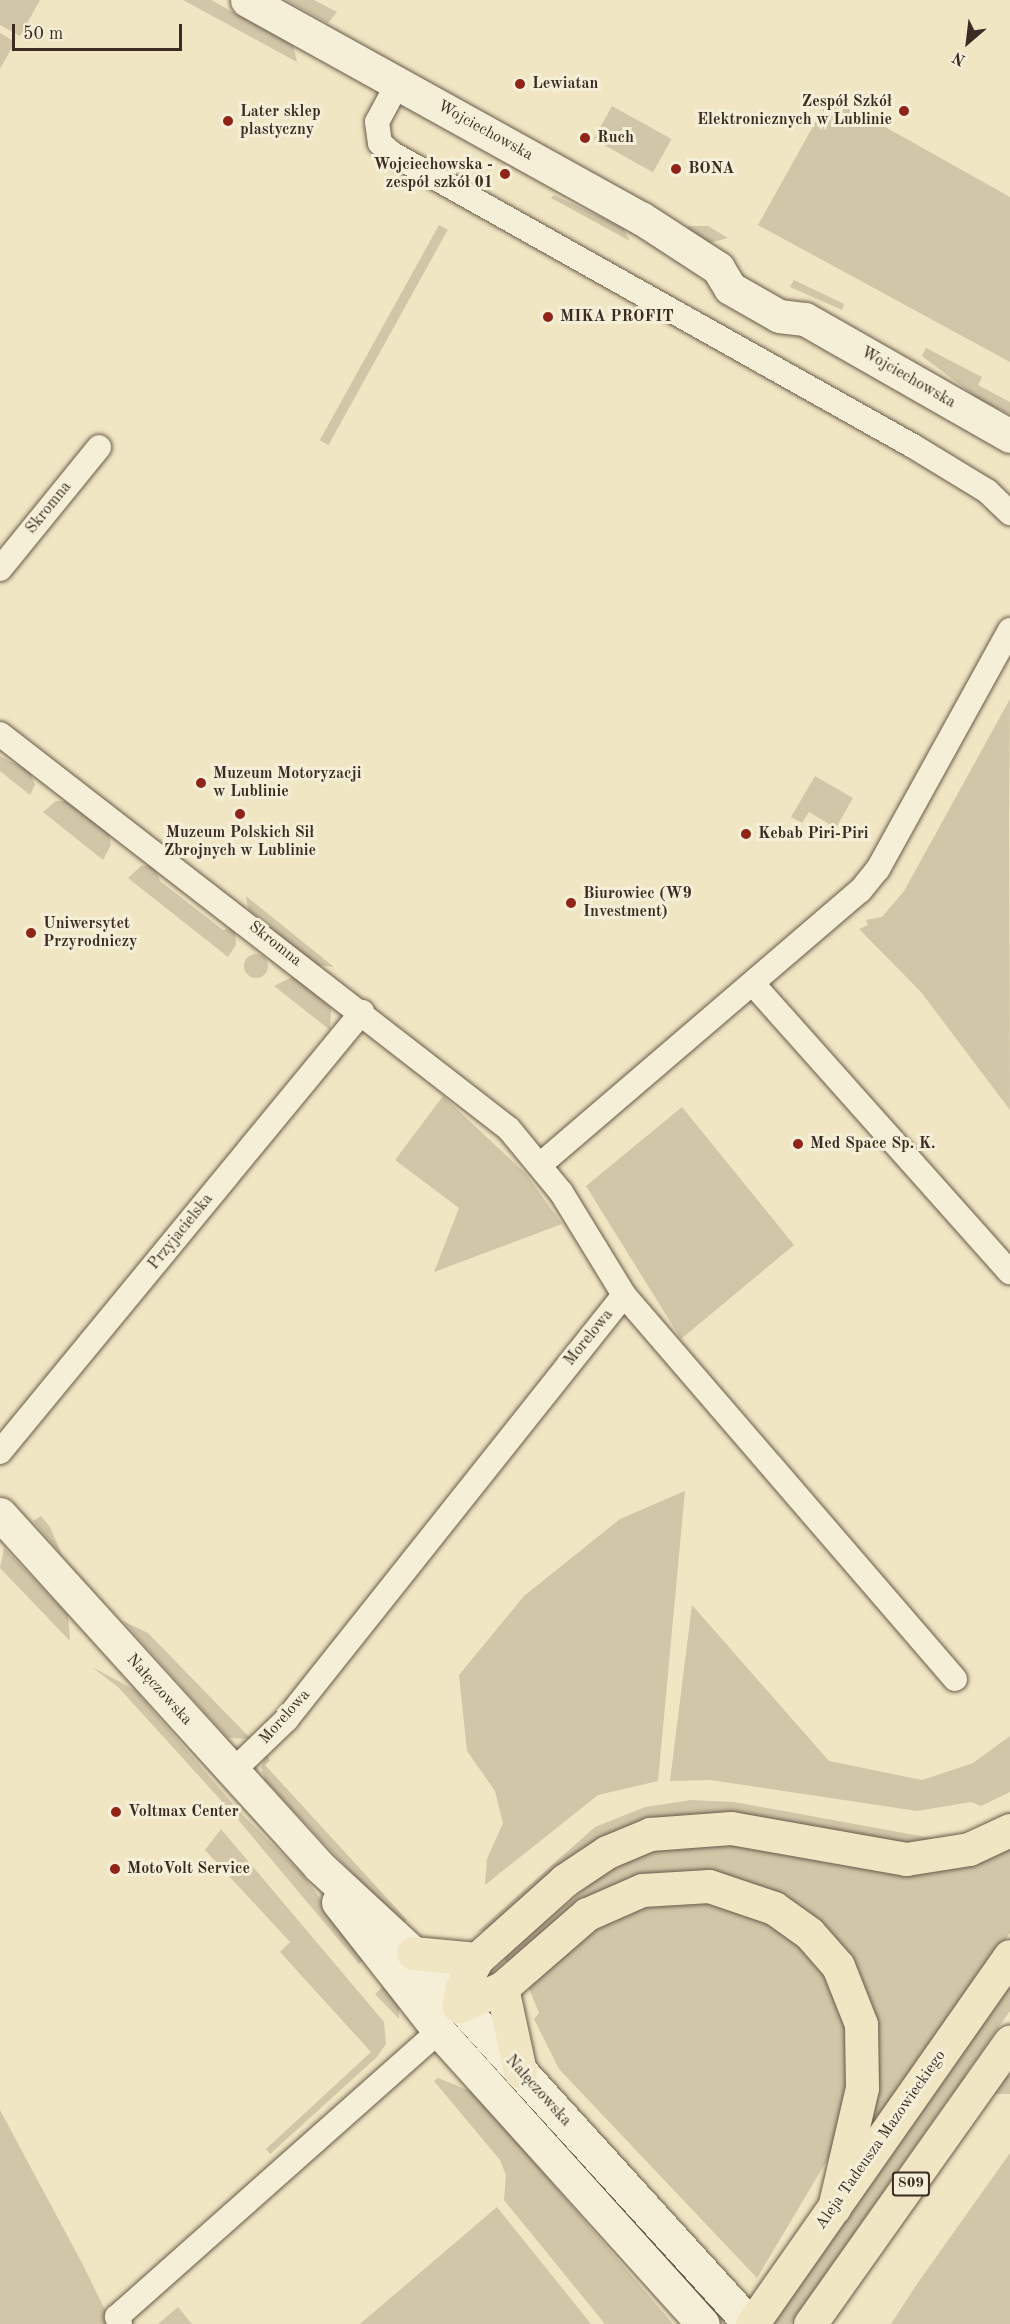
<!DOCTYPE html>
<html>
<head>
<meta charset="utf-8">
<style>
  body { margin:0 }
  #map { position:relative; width:1010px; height:2324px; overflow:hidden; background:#f0e6c3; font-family:"Old Standard TT",serif }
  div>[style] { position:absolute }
  .green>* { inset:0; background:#d1c6a8; transform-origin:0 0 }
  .round { border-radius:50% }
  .roads { filter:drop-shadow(0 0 2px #695a4a) drop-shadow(0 0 2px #695a4a) }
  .street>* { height:24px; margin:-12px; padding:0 12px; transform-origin:12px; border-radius:12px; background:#f5efd8 }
  .secondary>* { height:33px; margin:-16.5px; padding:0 16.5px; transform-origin:16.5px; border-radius:16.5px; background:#f5efd8 }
  .primary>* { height:33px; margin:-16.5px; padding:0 16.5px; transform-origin:16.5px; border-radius:16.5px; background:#f0e6c3 }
  .dots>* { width:16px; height:16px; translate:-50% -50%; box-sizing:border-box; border:3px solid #f5efd8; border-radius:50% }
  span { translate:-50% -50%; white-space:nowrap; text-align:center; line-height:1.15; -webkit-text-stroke:6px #f5efd8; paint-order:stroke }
  .shield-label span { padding:2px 4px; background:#f5efd8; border:2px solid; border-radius:4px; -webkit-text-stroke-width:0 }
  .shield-label { font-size:15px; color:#3c2b22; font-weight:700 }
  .poi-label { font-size:16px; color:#3c2b22; font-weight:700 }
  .left { translate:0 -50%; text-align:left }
  .right { translate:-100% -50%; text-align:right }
  .street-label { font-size:16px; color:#3c2b22 }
  .north { position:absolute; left:938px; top:12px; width:60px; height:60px; -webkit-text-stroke:4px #f5efd8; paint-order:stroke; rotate:208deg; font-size:16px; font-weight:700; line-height:24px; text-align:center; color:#3c2b22 }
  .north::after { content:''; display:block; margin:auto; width:21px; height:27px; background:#3c2b22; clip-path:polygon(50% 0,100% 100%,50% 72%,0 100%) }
  .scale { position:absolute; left:12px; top:24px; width:170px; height:27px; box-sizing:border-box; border:3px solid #3c2b22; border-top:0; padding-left:8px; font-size:18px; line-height:21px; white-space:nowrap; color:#3c2b22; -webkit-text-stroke:4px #f5efd8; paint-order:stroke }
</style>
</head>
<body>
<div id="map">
  <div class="green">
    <i style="clip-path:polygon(0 0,40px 0,20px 36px,0 25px)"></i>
    <i style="clip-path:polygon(183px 0,211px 0,293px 45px,297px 62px)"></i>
    <i style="clip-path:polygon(286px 0,314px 0,337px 12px,328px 23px)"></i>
    <i style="clip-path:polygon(0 33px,15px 42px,0 69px)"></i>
    <i style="clip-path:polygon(830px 96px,1010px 197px,1010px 362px,758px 225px)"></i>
    <i style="left:612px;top:106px;width:68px;height:38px;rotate:29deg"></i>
    <i style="clip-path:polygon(554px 195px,623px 228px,630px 241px,551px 198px)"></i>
    <i style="left:439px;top:225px;width:10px;height:246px;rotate:29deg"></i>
    <i style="clip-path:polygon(689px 226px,708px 226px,728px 238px,709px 243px,686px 230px)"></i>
    <i style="clip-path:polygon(794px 280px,844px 304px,842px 310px,790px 287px)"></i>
    <i style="clip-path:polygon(926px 348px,982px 377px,978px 385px,1010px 402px,1010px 414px,980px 400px,922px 356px)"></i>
    <i style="clip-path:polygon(1010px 699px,1009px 819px,1010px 1110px,921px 992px,859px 929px,868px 925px,866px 920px,882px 917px,904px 891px)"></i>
    <i style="clip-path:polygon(0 756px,30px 772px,35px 785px,30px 795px,0 771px)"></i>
    <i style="clip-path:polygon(815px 776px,853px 798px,836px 828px,809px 812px,802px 823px,791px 817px)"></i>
    <i style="clip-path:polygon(56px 801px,68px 801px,109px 832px,111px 845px,103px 860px,43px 812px)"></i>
    <i style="clip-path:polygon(154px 865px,160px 881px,223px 930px,235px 927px,236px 945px,228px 957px,128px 878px,141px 866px)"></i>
    <i style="clip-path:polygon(246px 896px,334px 967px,317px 965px,248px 909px)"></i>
    <i class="round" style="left:244px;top:954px;width:24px;height:24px"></i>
    <i style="clip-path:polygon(294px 976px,331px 1008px,330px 1030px,274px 986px)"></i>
    <i style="clip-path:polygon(443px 1096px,525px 1173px,562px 1224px,434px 1272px,459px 1208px,395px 1160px)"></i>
    <i style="clip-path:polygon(682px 1107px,794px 1245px,681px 1339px,586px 1186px)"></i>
    <i style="clip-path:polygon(685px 1491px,658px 1781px,598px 1795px,485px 1885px,487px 1859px,503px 1823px,495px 1791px,467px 1751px,459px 1675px,524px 1596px,620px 1519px)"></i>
    <i style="clip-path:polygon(41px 1516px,50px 1527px,62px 1555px,33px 1521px)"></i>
    <i style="clip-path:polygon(4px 1548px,68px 1615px,70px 1641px,0 1568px)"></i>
    <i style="clip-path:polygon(692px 1605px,829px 1761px,922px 1780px,973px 1763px,1010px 1736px,1010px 1792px,981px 1806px,971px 1802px,917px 1811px,710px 1780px,670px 1781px)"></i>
    <i style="clip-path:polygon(123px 1621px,148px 1633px,251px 1739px,228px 1738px)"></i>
    <i style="clip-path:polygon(92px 1667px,135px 1690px,233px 1804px,228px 1808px,119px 1688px)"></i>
    <i style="clip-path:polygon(266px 1754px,270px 1760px,265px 1765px,407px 1920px,401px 1925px,265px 1780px,261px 1767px)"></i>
    <i style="clip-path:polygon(691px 1800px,734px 1802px,931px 1838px,963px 1834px,1010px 1812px,1010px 1819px,978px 1835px,919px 1847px,871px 1844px,738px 1817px,666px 1817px,597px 1843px,488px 1930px,478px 1931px,595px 1827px,645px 1807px)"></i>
    <i style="clip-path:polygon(240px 1812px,301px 1873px,366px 1958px,359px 1964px,235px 1816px)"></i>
    <i style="clip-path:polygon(221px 1829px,384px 2022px,386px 2044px,377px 2057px,270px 2154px,266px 2149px,371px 2052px,280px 1952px,290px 1942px,205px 1850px)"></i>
    <i style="clip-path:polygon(673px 1842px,750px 1845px,896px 1873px,958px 1868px,1010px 1848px,1010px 1933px,866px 2140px,877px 2044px,765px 1888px,719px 1874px,508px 1964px,503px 1957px,612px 1866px)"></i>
    <i style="clip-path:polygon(702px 1898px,770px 1919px,819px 1963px,845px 2012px,852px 2070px,832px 2152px,757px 2278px,559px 2069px,534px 2019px,539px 2013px,528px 1986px,595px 1927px,635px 1907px)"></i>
    <i style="clip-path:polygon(387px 1983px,399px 2008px,399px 2019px,375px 1994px)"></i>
    <i style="clip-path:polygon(1010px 1983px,1010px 2011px,794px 2319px,790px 2324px,769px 2324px)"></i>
    <i style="left:1010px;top:2076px;width:18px;height:302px;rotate:90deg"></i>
    <i style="clip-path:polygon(438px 2078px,475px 2093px,673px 2324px,605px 2324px,504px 2200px,506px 2175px,500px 2160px,434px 2081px)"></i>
    <i style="clip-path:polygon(0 2110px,83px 2265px,112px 2324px,0 2324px)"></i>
    <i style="clip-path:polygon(1010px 2153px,1010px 2324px,891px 2324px,917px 2284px)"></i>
    <i style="clip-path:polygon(497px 2207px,591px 2324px,360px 2324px)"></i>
    <i style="clip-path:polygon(178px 2307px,192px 2324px,158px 2324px)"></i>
  </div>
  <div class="roads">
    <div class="street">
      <i style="left:398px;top:83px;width:44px;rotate:118.3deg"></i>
      <i style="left:377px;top:122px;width:21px;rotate:82deg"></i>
      <i style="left:380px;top:143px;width:15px;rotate:42deg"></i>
      <i style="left:391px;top:153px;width:599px;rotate:29.31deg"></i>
      <i style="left:913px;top:446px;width:87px;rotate:31.3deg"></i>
      <i style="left:987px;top:491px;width:32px;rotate:44deg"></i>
      <i style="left:0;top:569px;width:157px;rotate:-50.9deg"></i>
      <i style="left:0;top:734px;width:644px;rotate:37.81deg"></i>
      <i style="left:509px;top:1129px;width:82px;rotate:50.5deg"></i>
      <i style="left:561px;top:1192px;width:121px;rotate:58.5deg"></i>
      <i style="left:753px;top:984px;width:386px;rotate:48.3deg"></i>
      <i style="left:541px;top:1164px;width:420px;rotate:-40.6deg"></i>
      <i style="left:860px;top:891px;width:28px;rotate:-51deg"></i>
      <i style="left:878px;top:869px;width:273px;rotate:-61.1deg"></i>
      <i style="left:0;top:1452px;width:570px;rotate:-50.55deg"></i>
      <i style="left:233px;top:1771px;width:74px;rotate:-43.9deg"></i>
      <i style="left:286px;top:1720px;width:543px;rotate:-51.5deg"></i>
      <i style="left:624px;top:1295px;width:507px;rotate:49.24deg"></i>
      <i style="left:120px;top:2324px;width:8px;rotate:-113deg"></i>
      <i style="left:117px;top:2317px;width:431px;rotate:-41.6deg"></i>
    </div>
    <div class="secondary">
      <i style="left:247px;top:0;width:450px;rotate:29deg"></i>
      <i style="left:641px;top:218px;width:92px;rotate:33deg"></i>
      <i style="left:718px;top:268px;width:23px;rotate:59deg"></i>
      <i style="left:730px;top:288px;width:56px;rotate:29.7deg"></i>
      <i style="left:779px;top:316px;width:26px;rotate:7deg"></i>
      <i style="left:805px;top:319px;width:236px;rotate:29.7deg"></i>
      <i style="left:0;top:1514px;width:475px;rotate:47.8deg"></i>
      <i style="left:319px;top:1866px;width:128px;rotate:42.8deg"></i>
      <i style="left:413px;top:1953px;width:501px;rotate:47.75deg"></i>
      <i style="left:338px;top:1902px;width:164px;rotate:51.9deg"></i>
      <i style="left:439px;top:2031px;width:394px;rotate:48deg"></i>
    </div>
    <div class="primary">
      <i style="left:413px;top:1953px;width:64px;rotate:5.4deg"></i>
      <i style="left:502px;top:1988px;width:85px;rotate:77.8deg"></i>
      <i style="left:834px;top:2208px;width:123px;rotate:-76.9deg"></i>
      <i style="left:862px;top:2088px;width:64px;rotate:-90.9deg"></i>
      <i style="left:861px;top:2024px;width:62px;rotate:-111.6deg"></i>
      <i style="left:838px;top:1966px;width:44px;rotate:-131.3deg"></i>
      <i style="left:809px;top:1933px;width:43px;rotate:-144.5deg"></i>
      <i style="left:774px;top:1908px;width:69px;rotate:-161.3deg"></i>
      <i style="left:709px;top:1886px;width:67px;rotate:176.6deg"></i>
      <i style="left:642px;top:1890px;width:60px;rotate:156.4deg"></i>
      <i style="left:587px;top:1914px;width:113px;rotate:139deg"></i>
      <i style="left:502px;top:1988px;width:47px;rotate:157.3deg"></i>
      <i style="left:459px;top:2006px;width:17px;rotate:-83deg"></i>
      <i style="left:461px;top:1989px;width:34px;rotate:-62deg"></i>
      <i style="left:477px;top:1959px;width:118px;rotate:-41.9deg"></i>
      <i style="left:565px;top:1880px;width:50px;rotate:-33.7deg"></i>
      <i style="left:607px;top:1852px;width:47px;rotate:-22.7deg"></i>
      <i style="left:650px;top:1834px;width:81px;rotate:-4.2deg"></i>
      <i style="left:731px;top:1828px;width:178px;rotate:10deg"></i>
      <i style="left:906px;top:1859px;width:64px;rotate:-9deg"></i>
      <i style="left:969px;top:1849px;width:45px;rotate:-24.9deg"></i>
      <i style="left:752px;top:2324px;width:449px;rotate:-55deg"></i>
      <i style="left:810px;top:2324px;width:346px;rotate:-54.7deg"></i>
    </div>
  </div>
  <div class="dots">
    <i style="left:520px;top:84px;background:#8f2418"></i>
    <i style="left:904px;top:111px;background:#8f2418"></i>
    <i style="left:228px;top:121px;background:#8f2418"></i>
    <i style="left:585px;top:138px;background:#8f2418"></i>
    <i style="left:676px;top:169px;background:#8f2418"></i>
    <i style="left:505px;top:174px;background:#8f2418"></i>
    <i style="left:548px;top:317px;background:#8f2418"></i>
    <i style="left:201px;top:783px;background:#8f2418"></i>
    <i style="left:240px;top:814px;background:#8f2418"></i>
    <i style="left:746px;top:834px;background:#8f2418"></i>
    <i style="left:571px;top:903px;background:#8f2418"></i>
    <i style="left:31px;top:933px;background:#8f2418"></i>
    <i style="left:798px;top:1144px;background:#8f2418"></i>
    <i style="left:116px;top:1812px;background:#8f2418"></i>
    <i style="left:115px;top:1869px;background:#8f2418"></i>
  </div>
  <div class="shield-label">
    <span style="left:911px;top:2184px">809</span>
  </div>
  <div class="poi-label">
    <span class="left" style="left:532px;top:84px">Lewiatan</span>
    <span class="right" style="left:892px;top:111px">Zespół Szkół<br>Elektronicznych w Lublinie</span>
    <span class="left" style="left:240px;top:121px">Later sklep<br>plastyczny</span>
    <span class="left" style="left:597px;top:138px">Ruch</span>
    <span class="right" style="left:493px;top:174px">Wojciechowska -<br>zespół szkół 01</span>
    <span class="left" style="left:688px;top:169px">BONA</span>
    <span class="left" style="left:560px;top:317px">MIKA PROFIT</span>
    <span class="left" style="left:213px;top:783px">Muzeum Motoryzacji<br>w Lublinie</span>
    <span style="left:240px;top:842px">Muzeum Polskich Sił<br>Zbrojnych w Lublinie</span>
    <span class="left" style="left:758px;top:834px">Kebab Piri-Piri</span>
    <span class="left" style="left:583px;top:903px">Biurowiec (W9<br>Investment)</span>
    <span class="left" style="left:43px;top:933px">Uniwersytet<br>Przyrodniczy</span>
    <span class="left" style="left:810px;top:1144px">Med Space Sp. K.</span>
    <span class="left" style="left:128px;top:1812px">Voltmax Center</span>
    <span class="left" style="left:127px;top:1869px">MotoVolt Service</span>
  </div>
  <div class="street-label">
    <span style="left:485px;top:131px;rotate:29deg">Wojciechowska</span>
    <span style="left:908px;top:378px;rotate:30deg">Wojciechowska</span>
    <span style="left:49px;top:508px;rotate:-51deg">Skromna</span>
    <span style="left:275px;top:944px;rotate:38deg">Skromna</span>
    <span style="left:181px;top:1232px;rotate:-51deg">Przyjacielska</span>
    <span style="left:589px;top:1338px;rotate:-51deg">Morelowa</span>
    <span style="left:159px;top:1690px;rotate:48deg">Nałęczowska</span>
    <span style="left:285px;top:1717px;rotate:-48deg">Morelowa</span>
    <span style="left:538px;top:2091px;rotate:48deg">Nałęczowska</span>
    <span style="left:881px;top:2140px;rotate:-55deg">Aleja Tadeusza Mazowieckiego</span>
  </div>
  <div class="north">N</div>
  <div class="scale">50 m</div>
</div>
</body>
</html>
